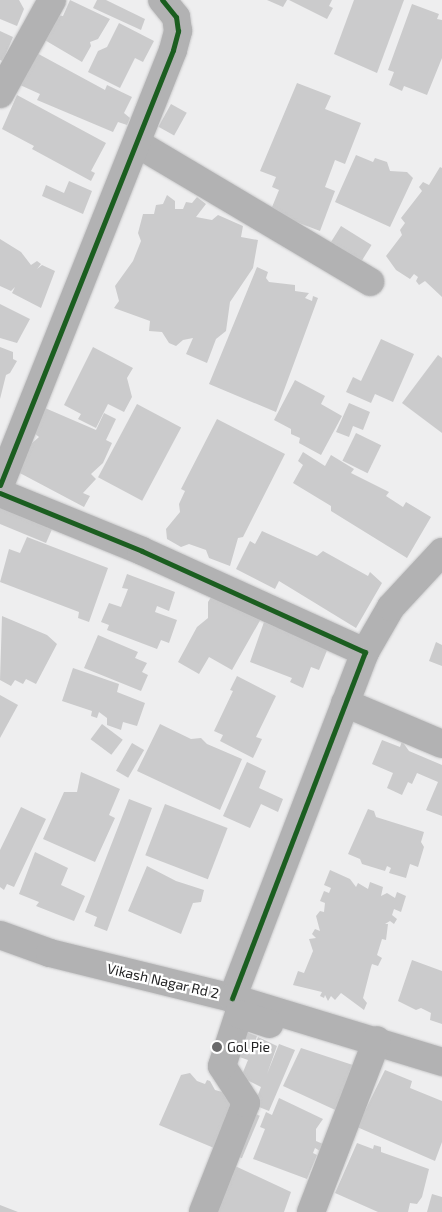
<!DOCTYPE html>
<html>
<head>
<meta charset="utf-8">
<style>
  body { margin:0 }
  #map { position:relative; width:442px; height:1212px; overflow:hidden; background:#eeeeef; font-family:"Exo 2",sans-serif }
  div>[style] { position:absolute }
  .building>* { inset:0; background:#cbcbcc; transform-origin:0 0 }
  .roads { filter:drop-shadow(0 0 1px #c9c9ca) drop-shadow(0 0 1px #c9c9ca) }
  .minor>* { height:28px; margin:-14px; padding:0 14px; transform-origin:14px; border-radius:14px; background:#b2b2b3 }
  .cycleway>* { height:5px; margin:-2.5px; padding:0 2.5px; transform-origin:2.5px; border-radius:2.5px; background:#1b5e20 }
  .dots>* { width:14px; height:14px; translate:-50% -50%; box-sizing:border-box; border:2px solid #fff; border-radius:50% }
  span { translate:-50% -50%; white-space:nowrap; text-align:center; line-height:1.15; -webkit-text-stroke:4.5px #fff; paint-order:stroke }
  .street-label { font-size:14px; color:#232324 }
  .poi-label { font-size:14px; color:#232324 }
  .left { translate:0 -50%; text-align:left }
</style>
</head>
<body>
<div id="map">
  <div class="building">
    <i style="clip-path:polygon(0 0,19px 0,24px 9px,17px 26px,0 19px)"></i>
    <i style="clip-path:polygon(70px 0,110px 19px,98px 39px,90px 42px,91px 46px,82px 62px,43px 39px,56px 15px,63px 16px)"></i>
    <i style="clip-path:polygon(97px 0,106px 0,145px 19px,141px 30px,93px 8px)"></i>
    <i style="clip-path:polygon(267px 0,287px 0,283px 7px)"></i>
    <i style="clip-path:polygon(289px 0,332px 0,329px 6px,333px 8px,327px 19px)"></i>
    <i style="clip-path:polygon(354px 0,404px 0,377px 73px,334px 54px)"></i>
    <i style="clip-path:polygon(412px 4px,439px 14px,437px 19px,442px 20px,442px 58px,427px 95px,404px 86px,402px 91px,389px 85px,394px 72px,388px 70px)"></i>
    <i style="clip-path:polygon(119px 23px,154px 41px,143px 62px,135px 58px,120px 88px,88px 72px,98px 51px,107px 47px)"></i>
    <i style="clip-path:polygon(0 31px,13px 37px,3px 61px,0 60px)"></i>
    <i style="clip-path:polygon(33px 51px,105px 90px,107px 85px,132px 97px,124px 113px,130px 118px,127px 125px,118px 122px,113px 132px,37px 100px,40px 94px,20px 85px)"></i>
    <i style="clip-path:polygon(297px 83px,331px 96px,325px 109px,361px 123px,345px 164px,335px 160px,325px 187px,335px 191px,320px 231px,270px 212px,279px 190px,272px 187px,276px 177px,260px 171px)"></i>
    <i style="clip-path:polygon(17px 95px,106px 143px,91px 171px,95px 173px,91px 181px,32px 149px,34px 146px,2px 129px)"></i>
    <i style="left:171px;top:104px;width:18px;height:26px;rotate:29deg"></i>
    <i style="clip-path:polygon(356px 155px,373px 162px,375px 158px,387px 162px,390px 171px,407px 172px,413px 178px,390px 227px,335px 202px)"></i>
    <i style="clip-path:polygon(440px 167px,442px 168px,442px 297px,425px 281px,419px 285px,416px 281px,418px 277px,414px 274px,410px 279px,396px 270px,386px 256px,402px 235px,400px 230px,405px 223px,401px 218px,422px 191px,419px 187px,423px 182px,429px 185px)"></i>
    <i style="clip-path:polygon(69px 181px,92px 191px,83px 214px,42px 196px,46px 185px,64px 193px)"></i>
    <i style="clip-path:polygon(167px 195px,175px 201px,175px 209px,183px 209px,186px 202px,192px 203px,197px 197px,206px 204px,196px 217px,212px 220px,218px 215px,243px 226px,241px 237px,258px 240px,253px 268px,230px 302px,226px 331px,216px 339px,207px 363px,186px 354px,193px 338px,183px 340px,176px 346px,169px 343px,162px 332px,149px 331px,150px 321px,114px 308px,119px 301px,115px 286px,133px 261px,141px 241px,138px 233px,143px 214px,154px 214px,156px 205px,163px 204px)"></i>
    <i style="left:341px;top:226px;width:36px;height:20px;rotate:32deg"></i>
    <i style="clip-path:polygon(0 239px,21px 252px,31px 265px,37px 261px,41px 264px,37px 269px,42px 265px,55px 271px,41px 308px,12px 293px,15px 287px,11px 291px,0 286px)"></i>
    <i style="clip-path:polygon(257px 267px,268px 272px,266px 278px,269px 282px,295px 285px,295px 291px,309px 293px,305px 298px,312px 301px,313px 296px,318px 298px,276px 412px,209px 384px)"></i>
    <i style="clip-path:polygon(0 304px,30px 319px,17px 343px,0 338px)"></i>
    <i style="clip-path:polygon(381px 339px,414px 354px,393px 402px,375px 394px,371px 403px,346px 392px,353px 377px,361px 381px)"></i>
    <i style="clip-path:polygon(0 347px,13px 352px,13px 359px,17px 361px,10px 373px,6px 375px,0 399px)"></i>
    <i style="clip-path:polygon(93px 347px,133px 368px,127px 378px,132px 397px,124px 412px,108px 404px,96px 428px,78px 419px,81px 414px,64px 405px)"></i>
    <i style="clip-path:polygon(438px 355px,442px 358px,442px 433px,402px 403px)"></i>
    <i style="clip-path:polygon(295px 380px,325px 396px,321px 404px,342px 416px,321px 455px,299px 443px,300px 438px,291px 434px,291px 429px,274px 420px)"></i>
    <i style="clip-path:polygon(349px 403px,370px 412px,363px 430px,353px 426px,349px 437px,336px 432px)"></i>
    <i style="left:137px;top:404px;width:50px;height:83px;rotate:28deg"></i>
    <i style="clip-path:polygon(45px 408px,96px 430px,104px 413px,116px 419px,106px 440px,112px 443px,103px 463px,91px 474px,96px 479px,83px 493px,90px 496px,84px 507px,16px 471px,31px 444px,39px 437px,34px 433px)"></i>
    <i style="clip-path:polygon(217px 419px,285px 454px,243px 537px,238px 538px,230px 566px,209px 558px,206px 550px,189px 544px,181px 547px,167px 539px,166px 529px,180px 512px,179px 504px,185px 491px,181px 489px)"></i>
    <i style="left:356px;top:433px;width:28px;height:31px;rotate:26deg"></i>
    <i style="clip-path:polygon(303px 452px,325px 466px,331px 455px,354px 469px,351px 473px,389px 492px,386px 496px,403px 507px,406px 502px,431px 517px,407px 558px,331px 511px,331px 506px,293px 483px,303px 465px,298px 461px)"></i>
    <i style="clip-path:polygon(4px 498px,56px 520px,46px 543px,0 524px,0 509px)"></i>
    <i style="clip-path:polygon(262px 531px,317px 556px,323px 551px,368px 576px,370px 572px,382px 583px,356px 628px,279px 581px,275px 589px,236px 569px,250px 541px,255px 544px)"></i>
    <i style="clip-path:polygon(27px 537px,108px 568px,89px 622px,78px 618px,79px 612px,0 582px,9px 549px,20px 553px)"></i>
    <i style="clip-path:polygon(127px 574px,175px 592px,169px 611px,157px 606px,155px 612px,177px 620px,169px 643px,161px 640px,157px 649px,107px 630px,109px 625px,101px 622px,109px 603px,121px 607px,128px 589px,122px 588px)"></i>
    <i style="clip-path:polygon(215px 591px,262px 617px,232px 670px,209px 657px,199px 674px,178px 662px,197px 627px,208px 618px,208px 602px)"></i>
    <i style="clip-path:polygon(2px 616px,47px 635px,57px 644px,36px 684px,26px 679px,23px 684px,15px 680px,11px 686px,0 680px)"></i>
    <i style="clip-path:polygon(264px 622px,328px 648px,319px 670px,311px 667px,303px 688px,290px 682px,292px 678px,250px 662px)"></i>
    <i style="clip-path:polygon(98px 635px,138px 652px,135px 658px,147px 663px,142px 672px,148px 675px,141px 691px,84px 668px)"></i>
    <i style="clip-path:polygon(436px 642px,442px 645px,442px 666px,429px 661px)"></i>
    <i style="clip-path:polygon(73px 668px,119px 684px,117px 692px,145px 703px,137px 726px,123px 722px,121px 730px,107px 725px,107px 718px,99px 712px,97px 718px,91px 716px,92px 711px,62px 701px)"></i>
    <i style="clip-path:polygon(237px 676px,276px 696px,256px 737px,262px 739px,253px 758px,220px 741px,223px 735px,214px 731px,233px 691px,230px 690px)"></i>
    <i style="clip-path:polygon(0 695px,18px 705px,0 738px)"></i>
    <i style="left:102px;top:724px;width:26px;height:19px;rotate:37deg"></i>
    <i style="clip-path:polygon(160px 724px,191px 739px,201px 738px,207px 744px,242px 759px,220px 810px,137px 771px)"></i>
    <i style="clip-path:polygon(382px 740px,400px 747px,402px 741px,409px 751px,442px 765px,442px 816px,426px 810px,438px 782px,417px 773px,412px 784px,408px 782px,402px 795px,387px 788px,393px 773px,372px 764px)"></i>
    <i style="left:132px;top:743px;width:14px;height:32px;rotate:30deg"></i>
    <i style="clip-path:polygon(247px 762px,266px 771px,259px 788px,283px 799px,278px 812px,261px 804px,250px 828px,223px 816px)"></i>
    <i style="clip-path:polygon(81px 772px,120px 789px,109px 815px,115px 818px,95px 862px,43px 839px,64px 792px,77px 792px)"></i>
    <i style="clip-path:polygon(129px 799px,152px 808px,107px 931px,94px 926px,97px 917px,85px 912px)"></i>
    <i style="left:165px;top:804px;width:67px;height:55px;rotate:21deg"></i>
    <i style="clip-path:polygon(21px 807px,46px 819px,14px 887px,7px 884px,4px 890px,0 887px,0 850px)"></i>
    <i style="clip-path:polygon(368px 809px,374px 811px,376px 817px,424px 832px,421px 842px,424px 847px,418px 867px,410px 864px,406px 878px,389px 873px,391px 868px,387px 866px,385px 871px,362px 864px,360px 859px,348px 854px)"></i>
    <i style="clip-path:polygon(35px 852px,68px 868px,61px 885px,85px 896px,74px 921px,36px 906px,39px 902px,19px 894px)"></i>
    <i style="clip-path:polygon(147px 866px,176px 881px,204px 890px,201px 902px,193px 903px,181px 934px,128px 911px)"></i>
    <i style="clip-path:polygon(330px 870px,350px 879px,356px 887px,358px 883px,368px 889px,370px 882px,383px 887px,381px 896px,387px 893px,395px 898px,397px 892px,406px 896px,401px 912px,394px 909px,392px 915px,397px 919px,394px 924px,390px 921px,385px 924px,388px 924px,386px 940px,382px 939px,377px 955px,382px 958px,378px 966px,372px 964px,371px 967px,363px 998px,367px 1003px,364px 1010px,341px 993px,335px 1000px,331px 996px,328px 1001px,325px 995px,324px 998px,320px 996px,322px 992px,293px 985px,298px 971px,304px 973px,313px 951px,309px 939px,316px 938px,312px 934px,315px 929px,320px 931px,316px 916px,320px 911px,324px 912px,325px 903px,320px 901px,324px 891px,329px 893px,331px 888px,324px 885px)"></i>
    <i style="clip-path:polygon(412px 960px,442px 971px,442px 1024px,430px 1020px,431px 1013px,421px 1008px,416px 1010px,398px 1001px)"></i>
    <i style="clip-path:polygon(241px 1030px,257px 1036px,251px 1054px,258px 1037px,277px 1046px,267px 1074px,279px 1044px,295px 1050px,269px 1111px,254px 1105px,261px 1087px,241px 1077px,248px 1060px,231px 1054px)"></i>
    <i style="clip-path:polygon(301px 1048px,362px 1068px,344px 1114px,283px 1086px)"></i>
    <i style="clip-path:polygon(385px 1070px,412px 1081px,410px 1088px,442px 1101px,442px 1142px,435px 1161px,357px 1127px)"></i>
    <i style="clip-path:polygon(190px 1073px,197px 1081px,205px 1084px,207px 1080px,210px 1081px,215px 1090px,234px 1095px,214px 1148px,159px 1125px,181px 1075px)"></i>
    <i style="clip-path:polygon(279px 1098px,323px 1119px,316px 1129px,316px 1141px,323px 1144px,320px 1151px,315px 1148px,313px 1153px,317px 1155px,307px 1179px,253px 1159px,265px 1129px,260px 1127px,266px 1112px,272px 1115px)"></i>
    <i style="left:246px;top:1110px;width:15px;height:46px;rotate:23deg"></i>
    <i style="clip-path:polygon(357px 1143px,373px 1149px,374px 1145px,381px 1147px,381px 1152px,429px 1169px,422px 1197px,417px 1204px,410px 1203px,408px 1212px,378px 1212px,335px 1193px)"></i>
    <i style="clip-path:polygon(233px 1165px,291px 1192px,284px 1212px,215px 1212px)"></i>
    <i style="clip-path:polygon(432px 1194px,442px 1197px,442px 1212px,427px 1212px)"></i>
    <i style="clip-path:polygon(0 1205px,18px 1212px,0 1212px)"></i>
  </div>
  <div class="roads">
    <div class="minor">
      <i style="left:0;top:94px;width:107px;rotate:-61deg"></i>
      <i style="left:138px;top:144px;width:270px;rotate:30.7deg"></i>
      <i style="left:0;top:485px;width:468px;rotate:-68.3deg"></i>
      <i style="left:173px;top:50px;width:20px;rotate:-75deg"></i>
      <i style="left:178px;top:31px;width:14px;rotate:-98deg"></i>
      <i style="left:176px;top:17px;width:22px;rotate:-129deg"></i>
      <i style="left:0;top:493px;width:153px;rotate:22.2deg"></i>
      <i style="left:142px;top:551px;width:245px;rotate:24.4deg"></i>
      <i style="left:365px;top:652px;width:371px;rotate:111deg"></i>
      <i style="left:365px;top:652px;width:52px;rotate:-60deg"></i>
      <i style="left:391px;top:607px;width:75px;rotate:-47.2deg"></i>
      <i style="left:345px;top:703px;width:105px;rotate:22.9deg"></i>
      <i style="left:0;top:935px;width:53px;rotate:19.8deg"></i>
      <i style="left:50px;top:953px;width:187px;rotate:13.9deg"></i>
      <i style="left:232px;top:998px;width:220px;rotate:16.9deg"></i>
      <i style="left:203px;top:1212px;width:117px;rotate:-68.5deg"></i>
      <i style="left:246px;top:1103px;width:44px;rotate:-123deg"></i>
      <i style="left:222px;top:1066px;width:55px;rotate:-71.9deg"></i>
      <i style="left:239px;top:1014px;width:32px;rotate:18deg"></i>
      <i style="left:311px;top:1212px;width:184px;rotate:-69deg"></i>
    </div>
  </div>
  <div class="cycleway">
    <i style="left:0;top:485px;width:468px;rotate:-68.3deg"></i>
    <i style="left:173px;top:50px;width:20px;rotate:-75deg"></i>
    <i style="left:178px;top:31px;width:14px;rotate:-98deg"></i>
    <i style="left:176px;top:17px;width:22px;rotate:-129deg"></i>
    <i style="left:0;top:493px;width:153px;rotate:22.2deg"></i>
    <i style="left:142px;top:551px;width:245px;rotate:24.4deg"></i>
    <i style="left:365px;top:652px;width:371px;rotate:111deg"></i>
  </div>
  <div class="dots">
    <i style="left:217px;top:1047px;background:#6a6a6b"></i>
  </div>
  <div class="street-label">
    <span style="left:163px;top:981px;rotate:13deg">Vikash Nagar Rd 2</span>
  </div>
  <div class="poi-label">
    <span class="left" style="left:227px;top:1047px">Gol Pie</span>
  </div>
</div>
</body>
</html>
